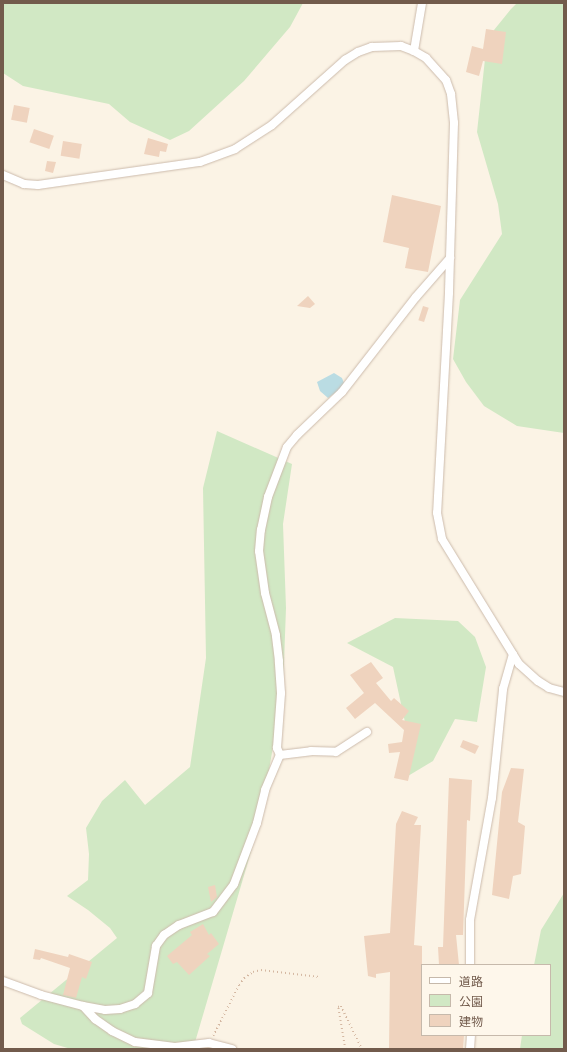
<!DOCTYPE html>
<html>
<head>
<meta charset="utf-8">
<style>
  body { margin:0 }
  #map { position:relative; width:567px; height:1052px; overflow:hidden; background:#fbf3e5; font-family:Figtree,"Noto Sans JP",sans-serif }
  div>[style] { position:absolute }
  .green>* { inset:0; background:#d1e8c4 }
  .water>* { inset:0; background:#badce3 }
  .building>* { inset:0; background:#efd3be; transform-origin:0 0 }
  .path>* { height:1.5px; margin-top:-0.75px; transform-origin:0; background:repeating-linear-gradient(90deg,#d4b7a1 0 1px,transparent 0 4px) }
  .roads { filter:drop-shadow(0 0 1px #ccbbac) drop-shadow(0 0 1px #ccbbac) }
  .street>* { height:8px; margin:-4px; padding:0 4px; transform-origin:4px; border-radius:4px; background:#fff }
  span { translate:-50% -50%; white-space:nowrap; text-align:center; line-height:1.15; -webkit-text-stroke:3.5px #fef7eb; paint-order:stroke }
  .frame { position:absolute; inset:0; border:4px solid #725b4c; pointer-events:none }
  .legend { position:absolute; left:421px; top:964px; width:130px; height:72px; box-sizing:border-box; background:#fef7eb; border:1px solid #c6b9ab; margin:0; padding:5px 7px; list-style:none; font-size:12px; color:#725b4c }
  .legend li { display:flex; align-items:center; gap:8px; height:20px }
  .legend b { width:20px; border:1px solid #c6b9ab }
</style>
</head>
<body>
<div id="map">
  <div class="green">
    <i style="clip-path:polygon(3px 3px,303px 3px,290px 27px,244px 81px,189px 131px,170px 140px,130px 122px,109px 104px,23px 86px,3px 73px)"></i>
    <i style="clip-path:polygon(517px 3px,564px 3px,564px 433px,517px 426px,484px 406px,466px 382px,453px 359px,460px 300px,502px 234px,498px 204px,477px 132px,485px 59px,494px 30px,511px 9px)"></i>
    <i style="clip-path:polygon(217px 431px,292px 464px,283px 524px,286px 608px,283px 690px,260px 821px,193px 1049px,71px 1049px,54px 1044px,22px 1024px,20px 1018px,117px 938px,110px 928px,88px 910px,67px 896px,88px 880px,89px 854px,86px 828px,102px 801px,125px 780px,145px 805px,190px 767px,206px 658px,203px 488px)"></i>
    <i style="clip-path:polygon(395px 618px,458px 621px,475px 637px,486px 667px,477px 722px,455px 719px,433px 761px,408px 776px,411px 750px,393px 667px,347px 643px)"></i>
    <i style="clip-path:polygon(564px 893px,564px 1049px,520px 1049px,522px 1035px,550px 1035px,550px 965px,534px 965px,541px 930px)"></i>
  </div>
  <div class="water">
    <i style="clip-path:polygon(334px 373px,342px 378px,344px 383px,342px 388px,328px 398px,320px 391px,317px 382px)"></i>
  </div>
  <div class="building">
    <i style="clip-path:polygon(486px 29px,506px 32px,502px 64px,483px 61px,479px 76px,466px 72px,472px 46px,483px 49px)"></i>
    <i style="left:14px;top:105px;width:16px;height:15px;rotate:11deg"></i>
    <i style="left:34px;top:129px;width:21px;height:14px;rotate:19deg"></i>
    <i style="clip-path:polygon(148px 138px,168px 144px,166px 152px,160px 151px,159px 157px,144px 154px)"></i>
    <i style="left:63px;top:141px;width:19px;height:15px;rotate:9deg"></i>
    <i style="clip-path:polygon(47px 161px,56px 162px,53px 173px,45px 171px)"></i>
    <i style="clip-path:polygon(392px 195px,441px 206px,428px 272px,405px 268px,409px 248px,383px 242px)"></i>
    <i style="clip-path:polygon(308px 296px,315px 304px,310px 308px,297px 306px)"></i>
    <i style="left:423px;top:306px;width:6px;height:15px;rotate:18deg"></i>
    <i style="clip-path:polygon(371px 662px,383px 678px,376px 683px,391px 701px,394px 698px,409px 711px,402px 720px,421px 724px,408px 781px,394px 778px,400px 752px,389px 753px,388px 744px,402px 742px,404px 730px,375px 703px,355px 719px,346px 708px,364px 693px,350px 675px)"></i>
    <i style="clip-path:polygon(463px 740px,479px 746px,475px 754px,460px 747px)"></i>
    <i style="clip-path:polygon(511px 768px,524px 769px,518px 822px,525px 826px,521px 874px,513px 876px,509px 899px,492px 895px,502px 792px)"></i>
    <i style="clip-path:polygon(449px 778px,472px 780px,470px 821px,467px 820px,463px 935px,456px 935px,459px 965px,439px 965px,438px 947px,443px 947px)"></i>
    <i style="clip-path:polygon(402px 811px,418px 817px,414px 825px,421px 825px,414px 945px,422px 946px,422px 1035px,464px 1035px,463px 1049px,389px 1049px,390px 972px,376px 974px,376px 978px,368px 976px,364px 936px,390px 933px,396px 824px)"></i>
    <i style="clip-path:polygon(215px 885px,217px 897px,211px 902px,208px 887px)"></i>
    <i style="clip-path:polygon(203px 924px,209px 935px,211px 933px,219px 944px,207px 954px,210px 956px,189px 975px,177px 962px,173px 964px,167px 956px,192px 935px,190px 932px)"></i>
    <i style="clip-path:polygon(35px 949px,68px 957px,69px 954px,92px 962px,86px 979px,82px 977px,76px 998px,63px 995px,70px 968px,41px 958px,40px 960px,33px 959px)"></i>
  </div>
  <div class="path">
    <i style="left:213px;top:1036px;width:57px;rotate:-63deg"></i>
    <i style="left:239px;top:985px;width:9px;rotate:-54deg"></i>
    <i style="left:244px;top:978px;width:11px;rotate:-34deg"></i>
    <i style="left:253px;top:972px;width:8px;rotate:-14deg"></i>
    <i style="left:261px;top:970px;width:59px;rotate:6.8deg"></i>
    <i style="left:345px;top:1049px;width:43px;rotate:-99.5deg"></i>
    <i style="left:338px;top:1007px;width:3px;rotate:-18deg"></i>
    <i style="left:341px;top:1006px;width:48px;rotate:64deg"></i>
  </div>
  <div class="roads">
    <div class="street">
      <i style="left:414px;top:51px;width:49px;rotate:-80.5deg"></i>
      <i style="left:3px;top:175px;width:23px;rotate:23deg"></i>
      <i style="left:24px;top:184px;width:14px;rotate:4deg"></i>
      <i style="left:38px;top:185px;width:164px;rotate:-8.1deg"></i>
      <i style="left:200px;top:162px;width:37px;rotate:-20deg"></i>
      <i style="left:235px;top:149px;width:44px;rotate:-33deg"></i>
      <i style="left:272px;top:125px;width:98px;rotate:-41.7deg"></i>
      <i style="left:345px;top:60px;width:15px;rotate:-32deg"></i>
      <i style="left:358px;top:52px;width:15px;rotate:-20deg"></i>
      <i style="left:372px;top:47px;width:29px;rotate:-2deg"></i>
      <i style="left:401px;top:46px;width:14px;rotate:21deg"></i>
      <i style="left:414px;top:51px;width:14px;rotate:30deg"></i>
      <i style="left:426px;top:58px;width:30px;rotate:48deg"></i>
      <i style="left:446px;top:80px;width:15px;rotate:70deg"></i>
      <i style="left:451px;top:94px;width:29px;rotate:84deg"></i>
      <i style="left:454px;top:123px;width:170px;rotate:91.7deg"></i>
      <i style="left:449px;top:293px;width:220px;rotate:93.1deg"></i>
      <i style="left:437px;top:513px;width:26px;rotate:79deg"></i>
      <i style="left:442px;top:539px;width:147px;rotate:58.4deg"></i>
      <i style="left:519px;top:664px;width:25px;rotate:42deg"></i>
      <i style="left:538px;top:681px;width:13px;rotate:32deg"></i>
      <i style="left:549px;top:688px;width:16px;rotate:15deg"></i>
      <i style="left:280px;top:755px;width:31px;rotate:-7deg"></i>
      <i style="left:311px;top:751px;width:25px;rotate:2deg"></i>
      <i style="left:336px;top:752px;width:37px;rotate:-33deg"></i>
      <i style="left:470px;top:965px;width:45px;rotate:-90deg"></i>
      <i style="left:470px;top:920px;width:124px;rotate:-79.8deg"></i>
      <i style="left:492px;top:798px;width:110px;rotate:-84.2deg"></i>
      <i style="left:503px;top:689px;width:36px;rotate:-74deg"></i>
      <i style="left:3px;top:981px;width:40px;rotate:20.2deg"></i>
      <i style="left:41px;top:995px;width:43px;rotate:14.7deg"></i>
      <i style="left:83px;top:1006px;width:22px;rotate:10deg"></i>
      <i style="left:105px;top:1010px;width:15px;rotate:-4deg"></i>
      <i style="left:120px;top:1009px;width:16px;rotate:-18deg"></i>
      <i style="left:135px;top:1004px;width:17px;rotate:-40deg"></i>
      <i style="left:148px;top:993px;width:48px;rotate:-80.3deg"></i>
      <i style="left:156px;top:946px;width:14px;rotate:-54deg"></i>
      <i style="left:164px;top:935px;width:18px;rotate:-34deg"></i>
      <i style="left:179px;top:925px;width:36px;rotate:-21deg"></i>
      <i style="left:213px;top:912px;width:35px;rotate:-53deg"></i>
      <i style="left:234px;top:884px;width:65px;rotate:-69.3deg"></i>
      <i style="left:257px;top:823px;width:34px;rotate:-76deg"></i>
      <i style="left:265px;top:790px;width:38px;rotate:-67deg"></i>
      <i style="left:280px;top:755px;width:8px;rotate:-113deg"></i>
      <i style="left:277px;top:748px;width:55px;rotate:-85.8deg"></i>
      <i style="left:281px;top:693px;width:32px;rotate:-94deg"></i>
      <i style="left:279px;top:661px;width:26px;rotate:-97deg"></i>
      <i style="left:276px;top:635px;width:43px;rotate:-104.7deg"></i>
      <i style="left:265px;top:593px;width:42px;rotate:-98.1deg"></i>
      <i style="left:259px;top:551px;width:21px;rotate:-85deg"></i>
      <i style="left:261px;top:530px;width:34px;rotate:-78deg"></i>
      <i style="left:268px;top:497px;width:53px;rotate:-69.2deg"></i>
      <i style="left:287px;top:447px;width:16px;rotate:-50deg"></i>
      <i style="left:297px;top:435px;width:62px;rotate:-43.7deg"></i>
      <i style="left:342px;top:392px;width:120px;rotate:-52.1deg"></i>
      <i style="left:416px;top:297px;width:52px;rotate:-48.9deg"></i>
      <i style="left:83px;top:1006px;width:18px;rotate:47deg"></i>
      <i style="left:95px;top:1019px;width:21px;rotate:35deg"></i>
      <i style="left:112px;top:1031px;width:25px;rotate:26deg"></i>
      <i style="left:135px;top:1042px;width:40px;rotate:7.1deg"></i>
      <i style="left:175px;top:1047px;width:34px;rotate:-7deg"></i>
      <i style="left:209px;top:1043px;width:24px;rotate:15deg"></i>
      <i style="left:470px;top:1049px;width:14px;rotate:-86deg"></i>
    </div>
  </div>
  <div class="frame"></div>
  <ul class="legend">
  <li><b style="height:5px;background:#fff"></b>道路</li>
  <li><b style="height:11px;background:#d1e8c4"></b>公園</li>
  <li><b style="height:11px;background:#efd3be"></b>建物</li>
  </ul>
</div>
</body>
</html>
